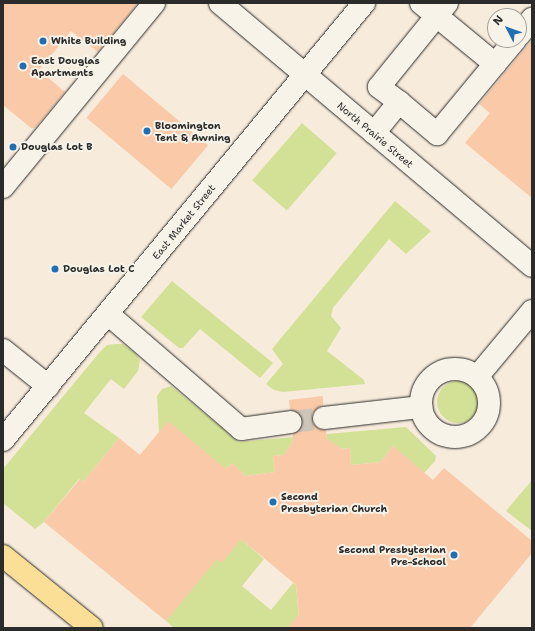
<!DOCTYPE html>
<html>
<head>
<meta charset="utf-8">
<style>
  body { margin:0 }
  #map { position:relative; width:535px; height:631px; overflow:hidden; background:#f7ebdb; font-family:"Shantell Sans",sans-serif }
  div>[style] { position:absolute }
  .green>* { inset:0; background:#d2e195; transform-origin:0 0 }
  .round { border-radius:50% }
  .building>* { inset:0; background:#f9c9a8; transform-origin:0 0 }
  .minor-tunnel>* { height:22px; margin-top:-11px; transform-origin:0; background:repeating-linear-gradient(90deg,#cec5b8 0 22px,transparent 0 33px) }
  .roads { filter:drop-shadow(0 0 1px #2b2b2b) drop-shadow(0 0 1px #2b2b2b) }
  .minor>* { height:22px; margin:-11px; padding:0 11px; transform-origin:11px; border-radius:11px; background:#f7f3e8 }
  .minor>.ring { margin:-11px; padding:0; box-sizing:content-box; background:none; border:22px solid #f7f3e8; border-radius:50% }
  .major>* { height:22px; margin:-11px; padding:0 11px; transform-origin:11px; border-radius:11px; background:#fbdf96 }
  .dots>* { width:11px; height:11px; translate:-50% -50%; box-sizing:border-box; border:2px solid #f7f3e8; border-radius:50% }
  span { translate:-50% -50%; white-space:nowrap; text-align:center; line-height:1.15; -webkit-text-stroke:4px #f7f3e8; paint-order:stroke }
  .poi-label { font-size:10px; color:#2b2b2b; font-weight:700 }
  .left { translate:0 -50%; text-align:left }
  .right { translate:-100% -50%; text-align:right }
  .street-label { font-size:10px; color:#2b2b2b }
  .frame { position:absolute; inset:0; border:4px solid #2b2b2b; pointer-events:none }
  .north { position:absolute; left:487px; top:8px; width:40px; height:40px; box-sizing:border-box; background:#f7f3e8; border:1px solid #a5a39c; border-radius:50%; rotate:311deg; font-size:11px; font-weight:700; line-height:16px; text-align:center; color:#2b2b2b }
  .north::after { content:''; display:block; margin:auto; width:14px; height:18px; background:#1f6fb2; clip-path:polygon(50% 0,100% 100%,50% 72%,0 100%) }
</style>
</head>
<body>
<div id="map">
  <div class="green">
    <i style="left:302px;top:123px;width:46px;height:76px;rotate:41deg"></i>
    <i style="clip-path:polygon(395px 201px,431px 231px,406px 254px,389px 239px,333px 308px,331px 316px,341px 328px,327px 351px,364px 380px,365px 384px,283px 392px,274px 390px,266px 384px,283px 364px,272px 349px)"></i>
    <i style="clip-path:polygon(172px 281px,273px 363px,260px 378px,200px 329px,183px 348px,179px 348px,141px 317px)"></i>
    <i style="clip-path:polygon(116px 344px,123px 344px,135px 353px,140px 360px,138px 371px,124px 389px,111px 379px,84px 413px,119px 438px,83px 482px,79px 479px,44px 522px,35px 529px,3px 503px,3px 469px,99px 353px,107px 345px)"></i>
    <i class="round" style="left:437px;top:381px;width:42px;height:42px"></i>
    <i style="clip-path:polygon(171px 386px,239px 442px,293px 437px,293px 441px,284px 455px,273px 456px,275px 472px,246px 476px,232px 463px,226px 469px,159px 432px,157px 396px,162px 389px)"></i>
    <i style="clip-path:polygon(406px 427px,436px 456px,435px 461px,424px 473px,393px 446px,381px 462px,351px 465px,350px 448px,340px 449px,327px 439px,327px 434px)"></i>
    <i style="clip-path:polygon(532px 480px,532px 531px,506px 511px)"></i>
    <i style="clip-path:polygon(241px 539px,264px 559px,242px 586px,271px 610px,293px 583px,296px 585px,299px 618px,287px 628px,174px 628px,166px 621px,196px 573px)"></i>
  </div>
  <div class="building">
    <i style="clip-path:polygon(3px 3px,138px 3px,98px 52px,71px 31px,39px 70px,65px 92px,35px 128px,31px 128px,3px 105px)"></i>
    <i style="clip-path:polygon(532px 40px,532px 198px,465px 143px,490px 113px,479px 104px)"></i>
    <i style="left:123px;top:74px;width:111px;height:57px;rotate:40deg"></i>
    <i style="clip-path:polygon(323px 396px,323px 405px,312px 413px,314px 425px,326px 430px,327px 439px,342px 449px,350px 448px,351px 465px,381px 462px,393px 446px,433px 480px,444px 468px,532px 541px,532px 553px,470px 628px,287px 628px,299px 615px,296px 585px,241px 539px,222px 563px,217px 559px,166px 621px,44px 522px,80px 479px,83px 482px,119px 438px,140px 455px,168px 421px,226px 469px,232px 463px,246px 476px,275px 472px,273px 456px,284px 455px,293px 441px,293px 434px,303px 426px,301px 415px,290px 410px,289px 400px)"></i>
  </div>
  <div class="minor-tunnel">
    <i style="left:291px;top:422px;width:33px;rotate:-7deg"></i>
  </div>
  <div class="roads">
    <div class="minor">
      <i style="left:220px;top:3px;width:408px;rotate:40.1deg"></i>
      <i style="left:421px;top:3px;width:96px;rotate:39.5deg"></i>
      <i style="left:495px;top:64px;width:31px;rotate:-50deg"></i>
      <i style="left:519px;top:35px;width:21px;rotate:-51deg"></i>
      <i style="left:399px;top:102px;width:25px;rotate:-143deg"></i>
      <i style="left:379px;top:87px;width:108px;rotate:-51deg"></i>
      <i style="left:374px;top:133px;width:40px;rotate:-51deg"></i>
      <i style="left:399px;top:102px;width:50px;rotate:40.1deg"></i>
      <i style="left:437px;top:134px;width:91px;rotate:-50.4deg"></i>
      <i style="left:3px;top:187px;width:238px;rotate:-50.6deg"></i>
      <i style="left:108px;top:314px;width:176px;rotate:40.8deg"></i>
      <i style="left:241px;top:429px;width:50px;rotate:-8deg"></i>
      <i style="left:3px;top:350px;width:58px;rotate:38.7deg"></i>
      <i class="ring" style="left:421px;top:369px;width:46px;height:46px"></i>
      <i style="left:477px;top:377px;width:86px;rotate:-50.2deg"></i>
      <i style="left:324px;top:418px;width:98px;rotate:-6.5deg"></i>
      <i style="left:3px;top:440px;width:567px;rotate:-50.44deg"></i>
    </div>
    <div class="major">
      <i style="left:3px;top:556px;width:114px;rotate:39deg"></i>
    </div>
  </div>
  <div class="dots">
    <i style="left:43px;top:41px;background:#1f6fb2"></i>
    <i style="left:23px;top:66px;background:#1f6fb2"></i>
    <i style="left:147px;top:131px;background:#1f6fb2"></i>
    <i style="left:13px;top:147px;background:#1f6fb2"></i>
    <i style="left:55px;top:269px;background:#1f6fb2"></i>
    <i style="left:273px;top:502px;background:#1f6fb2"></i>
    <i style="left:454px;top:555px;background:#1f6fb2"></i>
  </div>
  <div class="poi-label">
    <span class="left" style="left:51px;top:41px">White Building</span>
    <span class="left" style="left:31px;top:66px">East Douglas<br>Apartments</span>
    <span class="left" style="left:155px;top:131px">Bloomington<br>Tent &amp; Awning</span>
    <span class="left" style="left:21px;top:147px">Douglas Lot B</span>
    <span class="left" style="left:63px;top:269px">Douglas Lot C</span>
    <span class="left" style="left:281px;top:502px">Second<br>Presbyterian Church</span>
    <span class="right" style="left:446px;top:555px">Second Presbyterian<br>Pre-School</span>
  </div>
  <div class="street-label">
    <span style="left:375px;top:135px;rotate:40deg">North Prairie Street</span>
    <span style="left:184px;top:222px;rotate:-51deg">East Market Street</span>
  </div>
  <div class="frame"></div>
  <div class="north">N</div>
</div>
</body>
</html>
